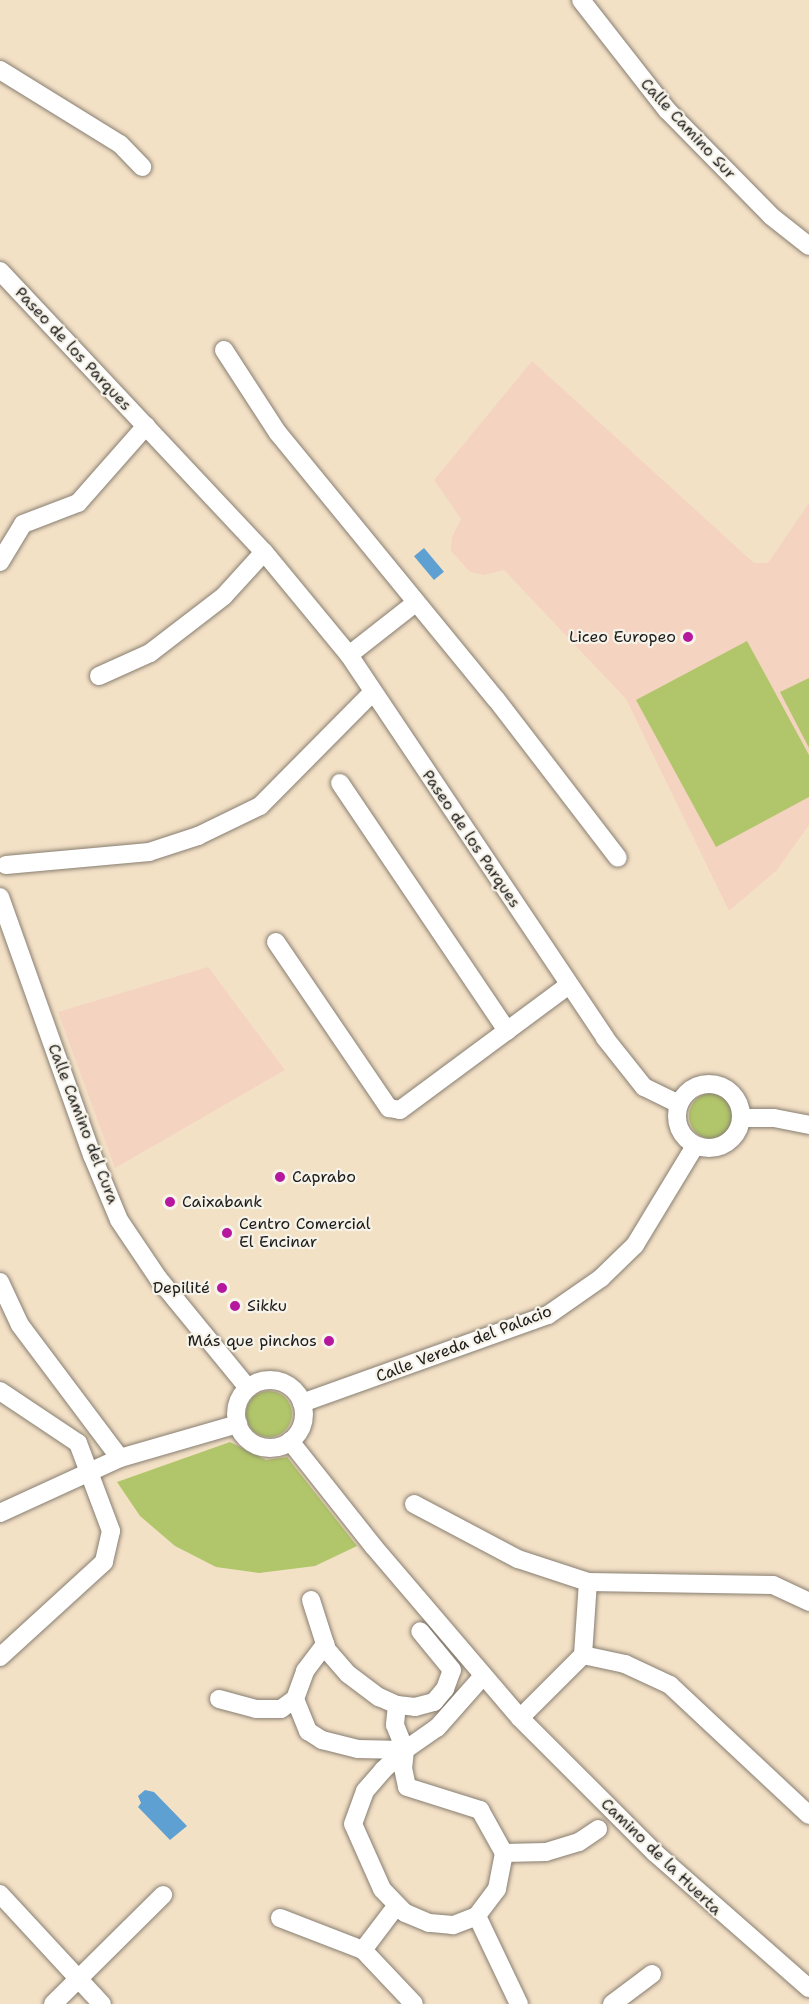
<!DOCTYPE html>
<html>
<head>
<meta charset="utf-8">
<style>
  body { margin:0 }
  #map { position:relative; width:809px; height:2004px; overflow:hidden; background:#f3e1c6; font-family:"Shantell Sans",sans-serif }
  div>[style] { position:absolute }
  .built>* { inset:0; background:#f5d3c1 }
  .green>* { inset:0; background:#b1c66a }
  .round { border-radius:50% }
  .water>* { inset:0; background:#5fa0d2; transform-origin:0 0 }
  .roads { filter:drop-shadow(0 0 2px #887e71) drop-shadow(0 0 2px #887e71) }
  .minor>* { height:18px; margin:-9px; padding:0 9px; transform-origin:9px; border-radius:9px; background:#fff }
  .minor>.ring { margin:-9px; padding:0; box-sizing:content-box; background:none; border:18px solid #fff; border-radius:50% }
  .dots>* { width:16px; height:16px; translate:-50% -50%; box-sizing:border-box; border:3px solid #f7f3e8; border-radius:50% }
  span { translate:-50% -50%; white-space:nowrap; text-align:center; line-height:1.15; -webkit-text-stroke:4.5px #f7f3e8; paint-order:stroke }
  .street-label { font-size:16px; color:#1c1c1c }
  .poi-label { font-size:16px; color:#1c1c1c }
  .right { translate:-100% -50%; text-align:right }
  .left { translate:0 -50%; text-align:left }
</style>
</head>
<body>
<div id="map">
  <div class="built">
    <i style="clip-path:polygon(532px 361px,754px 563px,768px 563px,809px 503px,809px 825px,777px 870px,729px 911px,626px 699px,504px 570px,484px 575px,470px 572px,451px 551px,452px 537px,461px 519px,434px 480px)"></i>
    <i style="clip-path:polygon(208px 967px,285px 1070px,115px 1168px,58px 1012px)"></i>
  </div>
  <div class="green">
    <i style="clip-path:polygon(747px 641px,809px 755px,809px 797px,716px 847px,636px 700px)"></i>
    <i style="clip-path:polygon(809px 678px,809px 748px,780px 692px)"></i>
    <i class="round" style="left:689px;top:1093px;width:46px;height:46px"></i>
    <i class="round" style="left:246px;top:1391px;width:46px;height:46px"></i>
    <i style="clip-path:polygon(230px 1442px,266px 1460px,287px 1457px,357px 1546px,315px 1566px,259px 1573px,216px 1567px,175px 1546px,140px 1516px,117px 1482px)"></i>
  </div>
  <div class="water">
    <i style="left:424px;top:548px;width:31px;height:13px;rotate:50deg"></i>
    <i style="clip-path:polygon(145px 1790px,154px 1792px,187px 1826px,170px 1840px,138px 1807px,141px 1803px,138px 1796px)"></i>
  </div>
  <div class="roads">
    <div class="minor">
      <i style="left:581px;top:0;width:140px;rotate:52deg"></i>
      <i style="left:667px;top:110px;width:148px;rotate:45.5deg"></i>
      <i style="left:771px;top:216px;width:48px;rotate:38.3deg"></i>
      <i style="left:0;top:70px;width:141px;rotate:31.7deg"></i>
      <i style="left:120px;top:144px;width:32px;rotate:46deg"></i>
      <i style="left:0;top:271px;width:386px;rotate:46.8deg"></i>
      <i style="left:264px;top:552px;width:134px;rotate:50.5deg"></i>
      <i style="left:349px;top:655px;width:461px;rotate:56.2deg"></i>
      <i style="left:605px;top:1038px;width:63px;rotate:51.5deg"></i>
      <i style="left:644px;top:1087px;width:39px;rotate:26deg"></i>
      <i style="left:224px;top:350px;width:99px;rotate:57deg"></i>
      <i style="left:278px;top:433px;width:344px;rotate:50.7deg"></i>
      <i style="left:496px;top:699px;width:200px;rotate:52.5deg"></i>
      <i style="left:0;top:562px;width:44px;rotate:-58.8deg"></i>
      <i style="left:23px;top:524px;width:59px;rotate:-20.9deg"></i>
      <i style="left:78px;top:503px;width:103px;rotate:-48.6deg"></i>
      <i style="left:349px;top:655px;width:83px;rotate:-38.1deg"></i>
      <i style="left:99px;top:676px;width:56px;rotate:-24.3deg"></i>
      <i style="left:150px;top:653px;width:93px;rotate:-37.6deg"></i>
      <i style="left:224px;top:596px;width:59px;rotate:-47.7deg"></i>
      <i style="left:340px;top:783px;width:299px;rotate:56deg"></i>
      <i style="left:6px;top:865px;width:144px;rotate:-5.2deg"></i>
      <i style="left:149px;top:852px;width:52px;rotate:-18.1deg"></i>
      <i style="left:198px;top:836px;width:69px;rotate:-25.8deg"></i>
      <i style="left:260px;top:806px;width:159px;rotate:-45.3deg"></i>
      <i style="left:0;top:897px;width:274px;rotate:70.4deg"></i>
      <i style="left:92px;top:1155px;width:70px;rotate:67.4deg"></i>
      <i style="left:119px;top:1220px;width:70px;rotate:56.1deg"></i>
      <i style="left:158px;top:1278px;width:142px;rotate:50.7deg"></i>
      <i style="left:276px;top:942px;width:201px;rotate:55.8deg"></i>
      <i style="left:389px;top:1108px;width:11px;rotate:10deg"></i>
      <i style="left:400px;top:1110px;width:210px;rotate:-36.5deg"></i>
      <i class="ring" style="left:677px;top:1084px;width:46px;height:46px"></i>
      <i style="left:742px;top:1118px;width:32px"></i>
      <i style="left:774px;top:1118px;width:36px;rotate:11deg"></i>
      <i style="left:0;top:1282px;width:47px;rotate:65.1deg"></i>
      <i style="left:20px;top:1325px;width:166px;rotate:53.1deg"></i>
      <i class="ring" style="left:236px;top:1380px;width:50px;height:50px"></i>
      <i style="left:0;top:1391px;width:94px;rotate:33.7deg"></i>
      <i style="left:78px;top:1443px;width:94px;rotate:69.4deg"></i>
      <i style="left:111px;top:1531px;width:32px;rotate:103deg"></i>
      <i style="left:104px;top:1562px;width:141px;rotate:137.6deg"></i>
      <i style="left:302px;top:1403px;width:261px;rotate:-19.7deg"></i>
      <i style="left:548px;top:1315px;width:65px;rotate:-34.9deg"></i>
      <i style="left:601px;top:1278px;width:47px;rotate:-44.1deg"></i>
      <i style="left:635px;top:1245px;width:116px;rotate:-58.8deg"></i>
      <i style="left:290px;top:1441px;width:135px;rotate:51.6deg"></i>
      <i style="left:374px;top:1547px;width:225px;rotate:49.5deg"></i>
      <i style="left:520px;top:1718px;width:190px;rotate:45deg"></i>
      <i style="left:654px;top:1852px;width:206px;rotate:41.3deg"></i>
      <i style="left:414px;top:1504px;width:118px;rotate:27.9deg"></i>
      <i style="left:518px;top:1559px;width:74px;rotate:18.2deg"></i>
      <i style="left:588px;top:1582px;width:185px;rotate:0.9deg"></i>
      <i style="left:773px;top:1585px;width:40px;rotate:25deg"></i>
      <i style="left:0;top:1513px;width:132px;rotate:-24.6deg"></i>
      <i style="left:120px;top:1458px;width:123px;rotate:-16.1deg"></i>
      <i style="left:311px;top:1600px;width:52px;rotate:72.3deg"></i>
      <i style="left:327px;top:1650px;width:32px;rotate:49deg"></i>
      <i style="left:348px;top:1674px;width:39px;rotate:37deg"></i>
      <i style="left:379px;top:1697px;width:20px;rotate:24deg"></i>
      <i style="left:397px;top:1705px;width:18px;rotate:6deg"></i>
      <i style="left:415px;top:1707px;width:20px;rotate:-15deg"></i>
      <i style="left:434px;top:1702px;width:17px;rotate:-50deg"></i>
      <i style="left:445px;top:1689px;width:20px;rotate:-70deg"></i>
      <i style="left:452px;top:1670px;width:50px;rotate:-129.4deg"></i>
      <i style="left:583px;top:1655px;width:73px;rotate:-86.1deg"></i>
      <i style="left:219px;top:1699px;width:38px;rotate:15deg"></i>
      <i style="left:256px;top:1709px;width:25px"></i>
      <i style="left:281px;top:1709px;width:17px;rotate:-36deg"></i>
      <i style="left:295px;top:1699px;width:30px;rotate:-70deg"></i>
      <i style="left:305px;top:1671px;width:34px;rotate:-53deg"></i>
      <i style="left:295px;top:1699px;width:35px;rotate:68deg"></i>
      <i style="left:308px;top:1731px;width:17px;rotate:33deg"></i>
      <i style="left:322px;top:1740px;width:37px;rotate:14deg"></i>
      <i style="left:358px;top:1749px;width:47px;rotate:1.2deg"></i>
      <i style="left:397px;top:1705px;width:20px;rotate:96deg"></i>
      <i style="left:395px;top:1725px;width:27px;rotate:68deg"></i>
      <i style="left:405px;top:1750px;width:18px;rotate:96deg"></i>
      <i style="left:403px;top:1768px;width:19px;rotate:78deg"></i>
      <i style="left:407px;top:1787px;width:77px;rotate:17.5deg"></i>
      <i style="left:480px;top:1810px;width:49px;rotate:60.8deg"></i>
      <i style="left:504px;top:1853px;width:37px;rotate:101deg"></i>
      <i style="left:497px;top:1889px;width:34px;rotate:127deg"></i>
      <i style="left:477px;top:1916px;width:26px;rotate:159deg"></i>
      <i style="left:453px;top:1925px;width:24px;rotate:-175deg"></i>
      <i style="left:429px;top:1923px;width:26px;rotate:-157deg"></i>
      <i style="left:405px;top:1913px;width:33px;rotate:-134deg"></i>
      <i style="left:382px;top:1889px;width:71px;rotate:-114deg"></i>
      <i style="left:353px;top:1824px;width:35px;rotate:-70deg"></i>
      <i style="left:365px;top:1791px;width:28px;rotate:-49deg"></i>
      <i style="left:383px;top:1770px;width:30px;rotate:-42deg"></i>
      <i style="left:405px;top:1750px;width:39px;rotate:-35deg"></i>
      <i style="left:437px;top:1728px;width:69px;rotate:-48.5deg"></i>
      <i style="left:520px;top:1718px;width:89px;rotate:-45deg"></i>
      <i style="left:583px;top:1655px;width:43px;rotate:12.1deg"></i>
      <i style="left:625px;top:1664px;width:50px;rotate:25deg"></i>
      <i style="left:670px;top:1685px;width:190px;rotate:43.1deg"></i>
      <i style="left:504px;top:1853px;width:42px;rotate:-1.4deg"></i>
      <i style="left:546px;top:1852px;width:34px;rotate:-17deg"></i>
      <i style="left:579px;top:1842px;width:23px;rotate:-34deg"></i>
      <i style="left:0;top:1894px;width:150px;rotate:47.2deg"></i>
      <i style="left:477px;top:1916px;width:98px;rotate:64.5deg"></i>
      <i style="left:280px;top:1918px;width:89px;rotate:21.1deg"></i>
      <i style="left:363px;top:1950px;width:74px;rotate:46.6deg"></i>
      <i style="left:363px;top:1950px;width:56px;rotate:-52.9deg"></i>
      <i style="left:53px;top:2004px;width:155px;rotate:-44.7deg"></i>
      <i style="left:612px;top:2004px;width:50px;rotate:-36.9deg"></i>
    </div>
  </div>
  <div class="dots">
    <i style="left:688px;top:637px;background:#b5179e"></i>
    <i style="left:280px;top:1177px;background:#b5179e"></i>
    <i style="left:170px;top:1202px;background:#b5179e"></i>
    <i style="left:227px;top:1233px;background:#b5179e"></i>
    <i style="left:222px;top:1288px;background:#b5179e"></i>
    <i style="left:235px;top:1306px;background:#b5179e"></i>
    <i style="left:329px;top:1341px;background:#b5179e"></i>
  </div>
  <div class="street-label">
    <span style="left:688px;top:129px;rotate:47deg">Calle Camino Sur</span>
    <span style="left:73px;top:349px;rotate:47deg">Paseo de los Parques</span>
    <span style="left:471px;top:839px;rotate:56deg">Paseo de los Parques</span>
    <span style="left:83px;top:1124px;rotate:69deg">Calle Camino del Cura</span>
    <span style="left:464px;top:1344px;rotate:-21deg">Calle Vereda del Palacio</span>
    <span style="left:661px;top:1857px;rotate:44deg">Camino de la Huerta</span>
  </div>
  <div class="poi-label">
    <span class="right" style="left:676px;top:637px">Liceo Europeo</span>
    <span class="left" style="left:292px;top:1177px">Caprabo</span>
    <span class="left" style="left:182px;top:1202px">Caixabank</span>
    <span class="left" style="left:239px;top:1233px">Centro Comercial<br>El Encinar</span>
    <span class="right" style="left:210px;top:1288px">Depilité</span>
    <span class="left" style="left:247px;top:1306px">Sikku</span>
    <span class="right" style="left:317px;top:1341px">Más que pinchos</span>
  </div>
</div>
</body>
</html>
